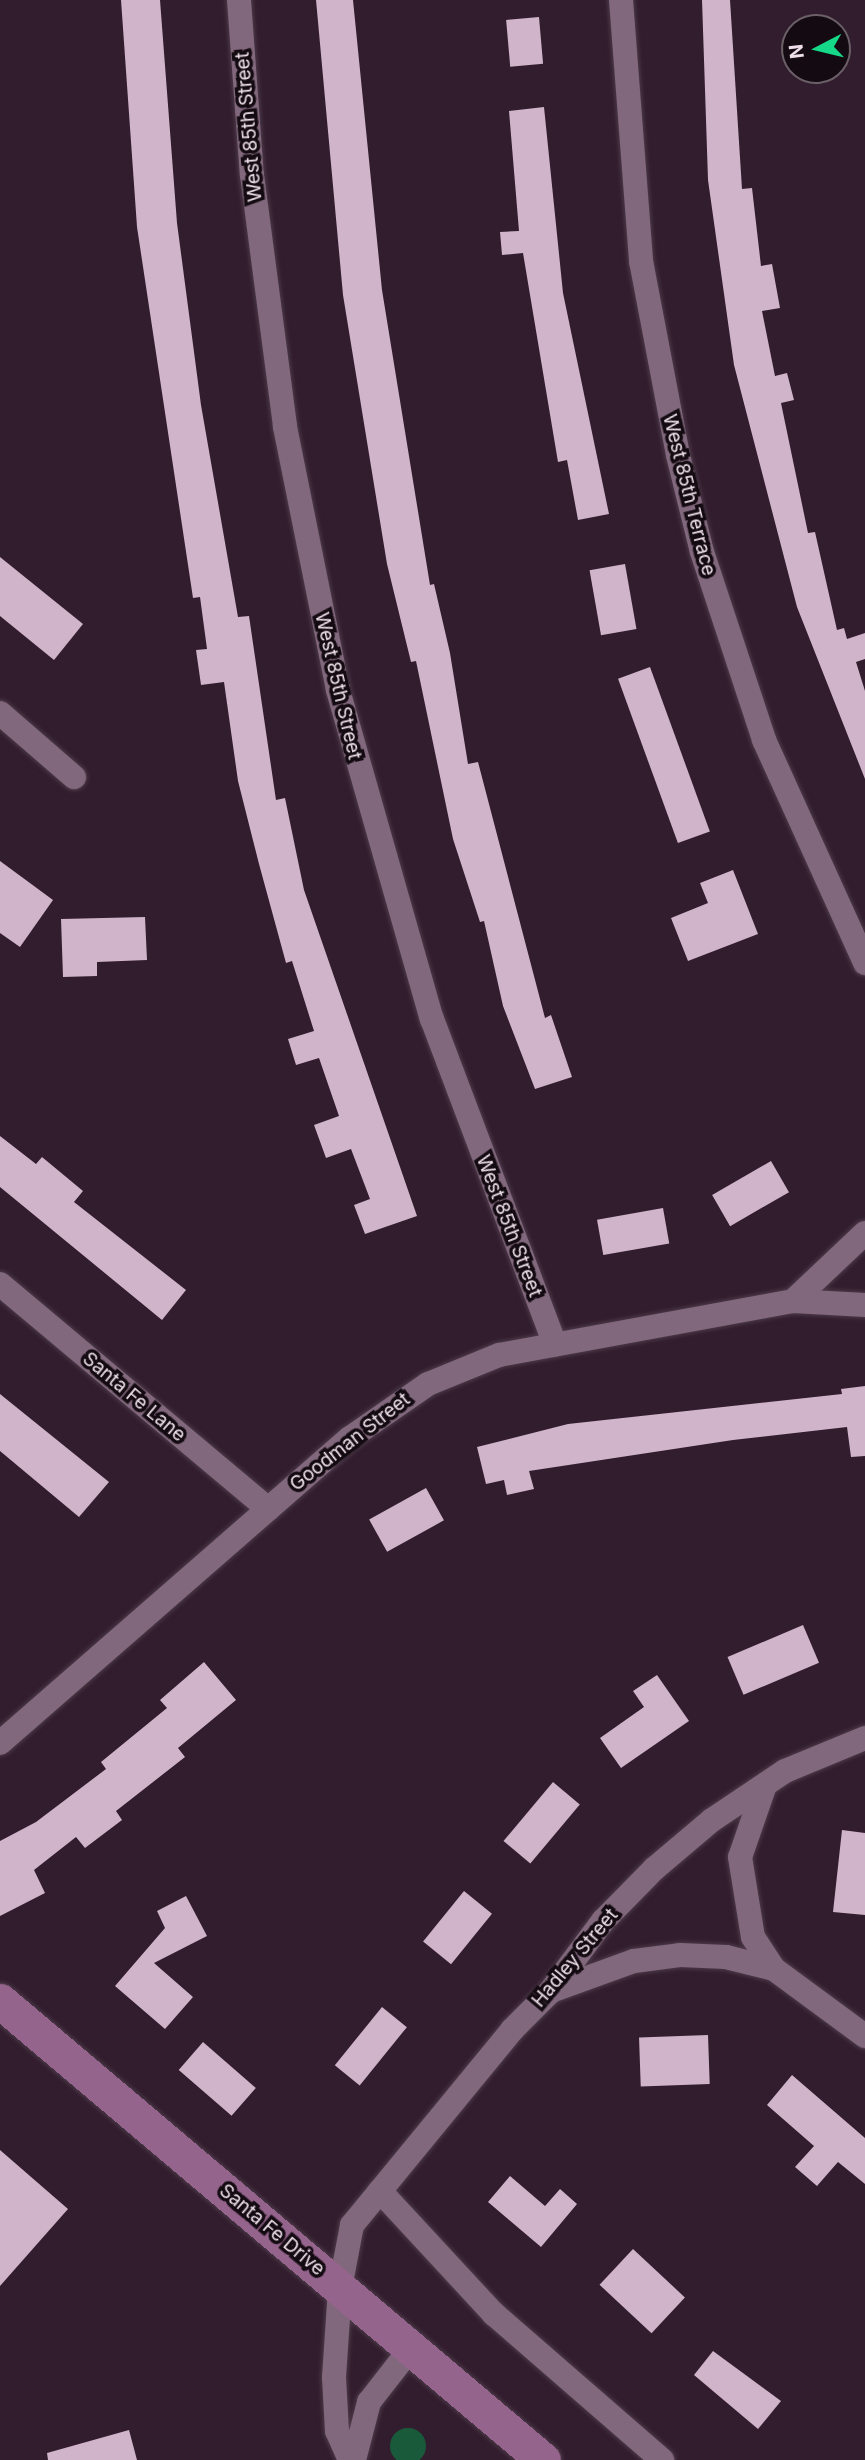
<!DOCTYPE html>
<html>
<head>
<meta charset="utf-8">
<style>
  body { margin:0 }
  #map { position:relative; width:865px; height:2460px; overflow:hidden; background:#321d2e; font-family:Inter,sans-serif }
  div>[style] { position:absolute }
  .green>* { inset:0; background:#185a3a }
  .round { border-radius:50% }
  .building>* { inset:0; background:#d0b4ca; transform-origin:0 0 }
  .roads { filter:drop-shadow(0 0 2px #4c3a49) drop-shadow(0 0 2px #4c3a49) }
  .minor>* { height:24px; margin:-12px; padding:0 12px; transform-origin:12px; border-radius:12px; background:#82687d }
  .secondary>* { height:35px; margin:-17.5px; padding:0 17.5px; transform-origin:17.5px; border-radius:17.5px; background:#95648d }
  span { translate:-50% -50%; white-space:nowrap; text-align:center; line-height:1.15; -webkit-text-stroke:7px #140b12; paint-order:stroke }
  .street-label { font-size:19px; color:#eedfea }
  .north { position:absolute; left:781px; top:14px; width:70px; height:70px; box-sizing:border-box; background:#140b12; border:2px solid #6b6068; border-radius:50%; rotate:263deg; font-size:19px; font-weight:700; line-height:28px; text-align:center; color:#eedfea }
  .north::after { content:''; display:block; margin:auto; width:24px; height:32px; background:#15d989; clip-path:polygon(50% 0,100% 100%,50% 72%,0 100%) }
</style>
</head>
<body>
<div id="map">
  <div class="green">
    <i class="round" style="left:390px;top:2428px;width:36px;height:36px"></i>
  </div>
  <div class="building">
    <i style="clip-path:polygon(121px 0,160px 0,177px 223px,201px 405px,238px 617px,249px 616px,276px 800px,285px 798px,304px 890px,417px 1216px,365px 1234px,354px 1205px,370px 1199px,351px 1149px,326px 1158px,314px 1125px,339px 1116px,319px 1058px,296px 1065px,288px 1039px,314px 1031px,292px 961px,286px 963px,259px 864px,238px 781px,224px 682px,201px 685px,196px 650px,207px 649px,200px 597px,193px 598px,137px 227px)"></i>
    <i style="clip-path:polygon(316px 0,353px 0,382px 290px,430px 585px,434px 584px,450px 653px,468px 764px,478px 762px,545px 1018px,551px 1015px,572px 1077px,535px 1089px,503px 1006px,484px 921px,480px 922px,453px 839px,416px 661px,411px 662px,387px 564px,343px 295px)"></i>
    <i style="clip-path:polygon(702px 0,730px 0,742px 189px,752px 188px,761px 266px,772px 264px,780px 308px,762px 311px,775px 376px,787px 373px,794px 400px,781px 403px,808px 533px,815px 532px,837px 630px,844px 628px,847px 639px,865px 633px,865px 659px,856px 662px,865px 691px,865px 779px,797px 607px,734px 365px,708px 180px)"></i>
    <i style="left:539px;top:17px;width:47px;height:33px;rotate:85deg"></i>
    <i style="clip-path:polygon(544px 107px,563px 293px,609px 514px,578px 520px,567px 460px,558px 462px,523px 253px,502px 255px,500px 232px,519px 231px,509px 111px)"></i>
    <i style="clip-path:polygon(0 557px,83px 624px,54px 660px,0 616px)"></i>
    <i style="left:625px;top:564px;width:66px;height:36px;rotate:80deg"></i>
    <i style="left:650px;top:667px;width:175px;height:34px;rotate:70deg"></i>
    <i style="clip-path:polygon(0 861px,53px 900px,20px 947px,0 933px)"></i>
    <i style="clip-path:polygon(733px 870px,758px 934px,688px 961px,671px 918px,708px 903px,700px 883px)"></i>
    <i style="clip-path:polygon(145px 917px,147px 960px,97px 962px,97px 976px,63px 977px,61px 919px)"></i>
    <i style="clip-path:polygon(0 1136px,36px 1164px,42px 1157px,83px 1191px,74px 1202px,186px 1290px,162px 1320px,0 1187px)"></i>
    <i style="left:771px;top:1161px;width:36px;height:68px;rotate:60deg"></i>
    <i style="left:663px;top:1208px;width:36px;height:67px;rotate:80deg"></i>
    <i style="clip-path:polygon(865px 1386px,865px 1456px,851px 1457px,847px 1427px,733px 1440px,529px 1471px,534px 1489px,507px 1495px,504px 1480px,486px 1484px,477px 1447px,568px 1424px,842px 1394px,841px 1389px)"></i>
    <i style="clip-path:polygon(0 1394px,109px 1482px,79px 1517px,0 1451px)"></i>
    <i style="left:426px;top:1488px;width:37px;height:65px;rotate:61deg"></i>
    <i style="left:803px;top:1625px;width:41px;height:82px;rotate:67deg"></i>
    <i style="clip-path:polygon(204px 1662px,236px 1700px,178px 1748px,185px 1757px,116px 1811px,122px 1820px,85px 1848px,76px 1837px,34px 1870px,45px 1893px,0 1916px,0 1841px,36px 1822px,106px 1769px,101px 1762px,167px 1708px,160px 1700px)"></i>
    <i style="clip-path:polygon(657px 1675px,689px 1721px,621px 1768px,600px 1738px,644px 1707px,633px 1691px)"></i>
    <i style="left:553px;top:1782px;width:35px;height:77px;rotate:40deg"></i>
    <i style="clip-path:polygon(842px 1830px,865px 1833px,865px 1915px,833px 1912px)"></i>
    <i style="left:464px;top:1891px;width:36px;height:65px;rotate:39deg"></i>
    <i style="clip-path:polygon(186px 1896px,207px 1936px,154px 1963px,193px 1997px,165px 2029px,115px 1986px,165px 1928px,157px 1911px)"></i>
    <i style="left:382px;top:2007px;width:32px;height:75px;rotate:39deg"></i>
    <i style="left:708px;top:2035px;width:49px;height:69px;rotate:88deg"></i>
    <i style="left:203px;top:2042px;width:70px;height:37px;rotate:41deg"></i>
    <i style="clip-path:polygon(792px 2075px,865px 2138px,865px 2184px,838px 2162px,817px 2186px,795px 2167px,814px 2146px,767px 2105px)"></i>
    <i style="clip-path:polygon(0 2150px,68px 2209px,0 2286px)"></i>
    <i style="clip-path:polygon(510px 2176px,545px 2206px,560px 2189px,577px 2204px,541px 2247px,488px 2202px)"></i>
    <i style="left:633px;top:2249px;width:71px;height:49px;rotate:43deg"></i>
    <i style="clip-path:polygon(713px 2351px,781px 2401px,758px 2429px,694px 2375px)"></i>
    <i style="clip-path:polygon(129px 2430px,137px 2460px,48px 2460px,47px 2453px)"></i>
  </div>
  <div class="roads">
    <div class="minor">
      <i style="left:239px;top:0;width:175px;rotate:85.8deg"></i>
      <i style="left:252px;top:175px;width:254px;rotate:82.5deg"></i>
      <i style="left:285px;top:427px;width:268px;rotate:78.6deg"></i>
      <i style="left:338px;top:690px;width:342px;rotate:74.1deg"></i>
      <i style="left:432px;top:1019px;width:348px;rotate:69.3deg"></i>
      <i style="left:621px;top:0;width:262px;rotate:85.6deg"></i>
      <i style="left:641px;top:261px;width:197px;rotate:79.2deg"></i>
      <i style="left:678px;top:455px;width:100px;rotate:76.1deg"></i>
      <i style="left:702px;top:552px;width:198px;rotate:71.7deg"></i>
      <i style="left:764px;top:740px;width:245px;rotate:65.6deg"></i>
      <i style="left:0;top:713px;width:98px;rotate:40.9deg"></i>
      <i style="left:0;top:1284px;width:350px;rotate:40deg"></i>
      <i style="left:793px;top:1301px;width:99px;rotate:-43.4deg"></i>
      <i style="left:0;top:1743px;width:464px;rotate:-41.1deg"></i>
      <i style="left:350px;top:1438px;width:95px;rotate:-34.7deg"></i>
      <i style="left:428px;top:1384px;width:77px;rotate:-22.2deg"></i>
      <i style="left:499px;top:1355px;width:299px;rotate:-10.4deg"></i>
      <i style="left:793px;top:1301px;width:72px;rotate:3.2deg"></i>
      <i style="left:765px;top:1785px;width:76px;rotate:109.1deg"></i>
      <i style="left:740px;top:1857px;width:81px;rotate:80.8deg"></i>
      <i style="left:753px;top:1937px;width:38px;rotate:57deg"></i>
      <i style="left:774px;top:1969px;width:113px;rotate:36.4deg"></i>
      <i style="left:551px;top:1991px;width:88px;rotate:-19.9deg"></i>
      <i style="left:634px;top:1961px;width:46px;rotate:-7.4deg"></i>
      <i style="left:680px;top:1955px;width:46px;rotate:2.5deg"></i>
      <i style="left:726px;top:1957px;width:49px;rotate:14deg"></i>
      <i style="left:380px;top:2191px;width:168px;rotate:47.2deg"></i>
      <i style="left:494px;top:2314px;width:223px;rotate:41deg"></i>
      <i style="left:350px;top:2460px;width:32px;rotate:-114deg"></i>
      <i style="left:337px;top:2431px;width:54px;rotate:-93.2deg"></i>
      <i style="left:334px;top:2377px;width:89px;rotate:-86.1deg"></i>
      <i style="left:340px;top:2288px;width:64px;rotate:-79.2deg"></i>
      <i style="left:352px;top:2225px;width:252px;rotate:-50.6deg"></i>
      <i style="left:512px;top:2030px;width:54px;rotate:-45deg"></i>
      <i style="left:550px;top:1992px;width:89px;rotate:-53.3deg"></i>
      <i style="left:603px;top:1921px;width:73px;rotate:-45.6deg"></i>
      <i style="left:654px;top:1869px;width:76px;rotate:-40.2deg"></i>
      <i style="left:712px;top:1820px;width:88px;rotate:-33.9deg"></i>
      <i style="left:785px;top:1771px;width:87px;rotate:-22.4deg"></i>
      <i style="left:354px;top:2460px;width:60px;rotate:-75.5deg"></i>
      <i style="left:369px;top:2402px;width:68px;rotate:-52.1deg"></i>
    </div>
    <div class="secondary">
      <i style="left:0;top:2001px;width:711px;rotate:40.21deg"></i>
    </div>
  </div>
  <div class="street-label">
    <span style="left:249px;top:127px;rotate:-95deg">West 85th Street</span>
    <span style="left:689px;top:495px;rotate:76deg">West 85th Terrace</span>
    <span style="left:338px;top:686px;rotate:77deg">West 85th Street</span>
    <span style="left:509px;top:1226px;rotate:69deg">West 85th Street</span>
    <span style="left:134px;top:1397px;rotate:40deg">Santa Fe Lane</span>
    <span style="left:350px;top:1442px;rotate:-38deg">Goodman Street</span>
    <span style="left:575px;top:1958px;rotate:-50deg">Hadley Street</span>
    <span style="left:272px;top:2230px;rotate:40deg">Santa Fe Drive</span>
  </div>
  <div class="north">N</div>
</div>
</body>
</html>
